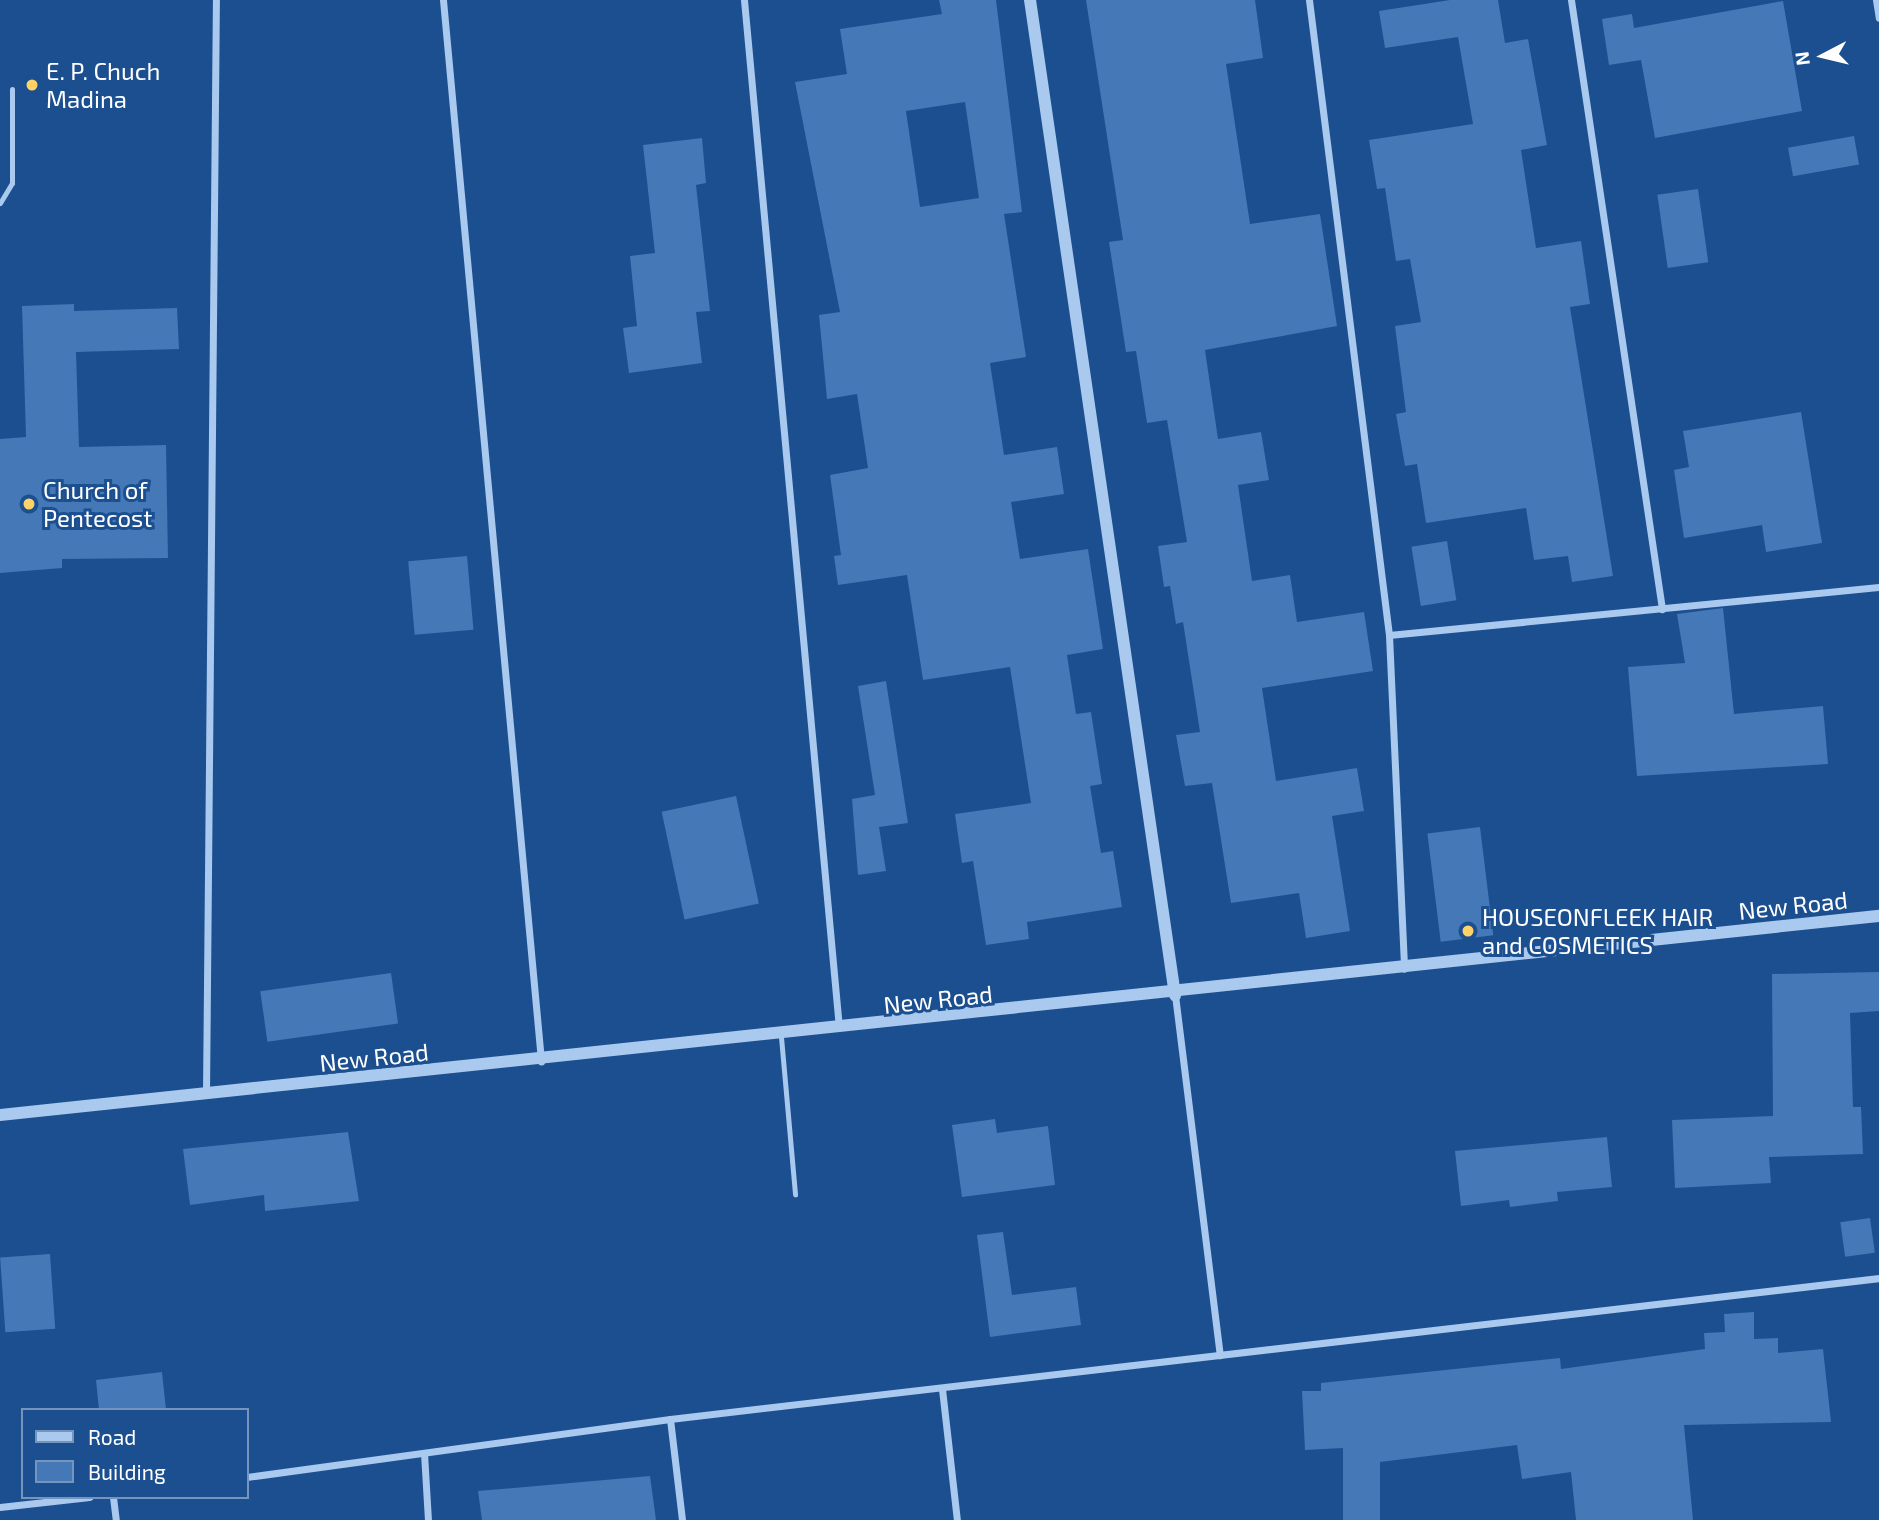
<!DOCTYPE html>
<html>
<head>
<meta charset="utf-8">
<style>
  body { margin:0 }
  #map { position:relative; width:1879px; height:1520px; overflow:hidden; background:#1b4f8f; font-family:"Exo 2",sans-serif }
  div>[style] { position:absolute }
  .building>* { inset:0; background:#4478b7; transform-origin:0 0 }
  .service>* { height:5px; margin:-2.5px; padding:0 2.5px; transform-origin:2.5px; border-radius:2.5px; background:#a9c9ee }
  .minor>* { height:7px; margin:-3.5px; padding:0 3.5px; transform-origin:3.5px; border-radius:3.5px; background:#a9c9ee }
  .tertiary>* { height:12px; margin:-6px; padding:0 6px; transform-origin:6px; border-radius:6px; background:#a9c9ee }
  .dots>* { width:19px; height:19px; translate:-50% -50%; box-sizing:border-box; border:4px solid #1b4f8f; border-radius:50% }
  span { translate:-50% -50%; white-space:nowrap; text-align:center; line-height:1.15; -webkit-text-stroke:6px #1b4f8f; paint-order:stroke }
  .poi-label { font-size:24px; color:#fff }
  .left { translate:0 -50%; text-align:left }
  .street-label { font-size:24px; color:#fff }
  .legend { position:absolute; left:21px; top:1408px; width:228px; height:91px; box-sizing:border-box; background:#1b4f8f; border:2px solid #7695bc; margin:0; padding:9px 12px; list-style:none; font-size:21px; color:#fff }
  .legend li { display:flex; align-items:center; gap:14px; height:35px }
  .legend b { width:35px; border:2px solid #7695bc }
  .north { position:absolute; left:1788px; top:21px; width:70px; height:70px; -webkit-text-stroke:5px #1b4f8f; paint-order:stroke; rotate:263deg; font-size:19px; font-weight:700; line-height:28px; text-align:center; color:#fff }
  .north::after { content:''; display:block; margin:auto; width:24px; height:32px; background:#fff; clip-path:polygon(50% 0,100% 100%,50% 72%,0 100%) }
</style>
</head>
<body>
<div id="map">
  <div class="building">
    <i style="clip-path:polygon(evenodd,939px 0,996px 0,1022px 212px,1004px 214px,1026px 357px,990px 363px,1004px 455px,1057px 447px,1064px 494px,1011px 502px,1020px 559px,1088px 549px,1103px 649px,1067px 655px,1076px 714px,1091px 712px,1102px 784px,1090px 786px,1101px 853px,1113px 851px,1122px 907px,1027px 922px,1029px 939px,986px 945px,973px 861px,962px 863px,955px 814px,1031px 803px,1010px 667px,923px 680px,907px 575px,838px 585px,834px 556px,841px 555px,830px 475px,868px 468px,857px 394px,827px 399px,819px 315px,840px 312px,795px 82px,847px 74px,840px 29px,942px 14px,939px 0,965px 102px,979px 198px,920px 207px,906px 111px,965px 102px)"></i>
    <i style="clip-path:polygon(1086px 0,1255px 0,1263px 58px,1226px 64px,1250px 224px,1320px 214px,1337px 326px,1205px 350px,1218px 439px,1261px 432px,1269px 480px,1238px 485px,1252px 581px,1290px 575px,1297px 622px,1364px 612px,1373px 671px,1262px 688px,1276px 781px,1357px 768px,1364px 811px,1332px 816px,1350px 931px,1306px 938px,1299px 893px,1231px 903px,1212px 783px,1185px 786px,1176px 735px,1200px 732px,1183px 622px,1176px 624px,1170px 586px,1164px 587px,1158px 546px,1187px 542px,1167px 420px,1147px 423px,1136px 351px,1126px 352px,1109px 242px,1123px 240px)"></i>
    <i style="clip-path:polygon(1450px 0,1498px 0,1505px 43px,1528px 39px,1547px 145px,1521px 150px,1536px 248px,1581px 241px,1590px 304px,1570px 307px,1613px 576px,1572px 582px,1568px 556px,1534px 560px,1526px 508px,1426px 523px,1417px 464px,1405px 466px,1396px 414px,1406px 412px,1395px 326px,1421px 322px,1410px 259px,1396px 261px,1385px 188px,1377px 189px,1369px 140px,1473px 124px,1458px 37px,1385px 48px,1379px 11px)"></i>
    <i style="clip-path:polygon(1783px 1px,1802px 111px,1655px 138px,1641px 60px,1609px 65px,1602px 19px,1632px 14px,1634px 28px)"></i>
    <i style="left:1854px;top:136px;width:29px;height:67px;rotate:80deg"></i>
    <i style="clip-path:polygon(702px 138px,706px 183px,696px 185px,710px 311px,696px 312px,702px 363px,629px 373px,623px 328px,637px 326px,630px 256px,655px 253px,643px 145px)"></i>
    <i style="left:1698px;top:189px;width:74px;height:41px;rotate:82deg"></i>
    <i style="clip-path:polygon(74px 304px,74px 311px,177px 308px,179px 349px,76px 352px,79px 447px,166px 445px,168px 558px,62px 559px,62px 568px,0 573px,0 439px,26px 437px,22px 306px)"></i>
    <i style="clip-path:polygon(1801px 412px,1822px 543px,1766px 552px,1762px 525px,1684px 538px,1674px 470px,1689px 467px,1683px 431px)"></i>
    <i style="left:1447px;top:541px;width:60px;height:36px;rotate:81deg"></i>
    <i style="left:467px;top:556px;width:74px;height:59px;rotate:85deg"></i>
    <i style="clip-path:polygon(1723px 608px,1734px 714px,1823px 706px,1828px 764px,1637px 776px,1628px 667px,1685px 663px,1677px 614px)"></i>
    <i style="clip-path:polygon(886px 681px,908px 823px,879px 827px,886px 871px,858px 875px,852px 799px,875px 795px,858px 686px)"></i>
    <i style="left:736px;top:796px;width:110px;height:76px;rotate:78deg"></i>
    <i style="left:1480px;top:827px;width:109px;height:53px;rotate:83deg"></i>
    <i style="clip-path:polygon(1879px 972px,1879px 1011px,1850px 1013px,1853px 1107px,1861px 1107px,1863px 1154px,1769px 1157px,1771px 1183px,1675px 1188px,1672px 1120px,1773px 1116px,1772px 974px)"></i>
    <i style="left:391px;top:973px;width:51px;height:132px;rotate:82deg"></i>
    <i style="clip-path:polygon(995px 1119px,997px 1133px,1048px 1126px,1055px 1185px,962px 1197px,952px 1125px)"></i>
    <i style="clip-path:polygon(348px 1132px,359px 1201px,265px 1211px,264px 1195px,190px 1205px,183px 1149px)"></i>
    <i style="clip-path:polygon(1607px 1137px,1612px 1187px,1557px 1192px,1558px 1201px,1510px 1207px,1509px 1200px,1461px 1206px,1455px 1151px)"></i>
    <i style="left:1870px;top:1218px;width:35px;height:30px;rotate:82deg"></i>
    <i style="clip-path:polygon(1003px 1232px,1012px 1295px,1076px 1287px,1081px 1325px,990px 1337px,977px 1235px)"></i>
    <i style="left:50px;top:1254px;width:75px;height:50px;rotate:86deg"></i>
    <i style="clip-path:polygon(1754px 1312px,1754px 1339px,1778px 1338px,1778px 1353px,1823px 1349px,1831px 1422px,1684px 1425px,1693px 1520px,1576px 1520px,1571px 1472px,1522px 1479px,1517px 1445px,1380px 1462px,1380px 1520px,1343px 1520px,1343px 1448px,1305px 1450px,1302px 1391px,1321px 1391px,1321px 1383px,1560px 1358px,1561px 1369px,1705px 1349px,1704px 1333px,1725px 1332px,1724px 1314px)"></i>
    <i style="clip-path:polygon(162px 1372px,166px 1410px,99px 1410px,96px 1380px)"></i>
    <i style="clip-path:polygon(650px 1476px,656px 1520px,482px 1520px,478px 1491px)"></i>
  </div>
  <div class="service">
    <i style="left:0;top:203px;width:23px;rotate:-59deg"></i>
    <i style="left:12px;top:183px;width:94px;rotate:-90deg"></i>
    <i style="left:781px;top:1037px;width:158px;rotate:84.9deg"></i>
  </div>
  <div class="minor">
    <i style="left:443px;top:0;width:1066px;rotate:84.72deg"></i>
    <i style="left:744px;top:0;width:1031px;rotate:84.72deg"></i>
    <i style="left:1309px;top:0;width:640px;rotate:82.82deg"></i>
    <i style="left:1389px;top:635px;width:334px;rotate:87.4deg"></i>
    <i style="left:1571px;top:0;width:616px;rotate:81.5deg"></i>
    <i style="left:1876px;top:0;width:18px;rotate:81deg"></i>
    <i style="left:1389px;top:635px;width:492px;rotate:-5.6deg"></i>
    <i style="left:1175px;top:995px;width:363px;rotate:82.9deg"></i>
    <i style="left:206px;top:1094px;width:1094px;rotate:-89.48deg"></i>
    <i style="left:942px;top:1389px;width:132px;rotate:83.5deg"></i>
    <i style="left:670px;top:1419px;width:102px;rotate:83.2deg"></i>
    <i style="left:424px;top:1453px;width:67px;rotate:86.6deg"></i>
    <i style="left:247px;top:1477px;width:427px;rotate:-7.8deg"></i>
    <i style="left:670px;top:1419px;width:1217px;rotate:-6.65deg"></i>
    <i style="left:113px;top:1497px;width:23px;rotate:83deg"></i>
    <i style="left:0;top:1507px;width:90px;rotate:-6.4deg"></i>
  </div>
  <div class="tertiary">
    <i style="left:1030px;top:0;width:1006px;rotate:81.71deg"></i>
    <i style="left:0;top:1115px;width:1890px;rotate:-6.05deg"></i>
  </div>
  <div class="dots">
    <i style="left:32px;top:85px;background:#ffd166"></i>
    <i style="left:29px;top:504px;background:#ffd166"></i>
    <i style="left:1468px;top:931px;background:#ffd166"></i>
  </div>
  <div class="poi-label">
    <span class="left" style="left:46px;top:85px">E. P. Chuch<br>Madina</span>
    <span class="left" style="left:43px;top:504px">Church of<br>Pentecost</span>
    <span class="left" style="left:1482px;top:931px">HOUSEONFLEEK HAIR<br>and COSMETICS</span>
  </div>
  <div class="street-label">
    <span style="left:1793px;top:905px;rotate:-6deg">New Road</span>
    <span style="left:938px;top:999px;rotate:-6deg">New Road</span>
    <span style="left:374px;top:1057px;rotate:-6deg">New Road</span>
  </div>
  <ul class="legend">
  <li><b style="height:9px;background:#a9c9ee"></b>Road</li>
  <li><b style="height:19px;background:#4478b7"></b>Building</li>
  </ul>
  <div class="north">N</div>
</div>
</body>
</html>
